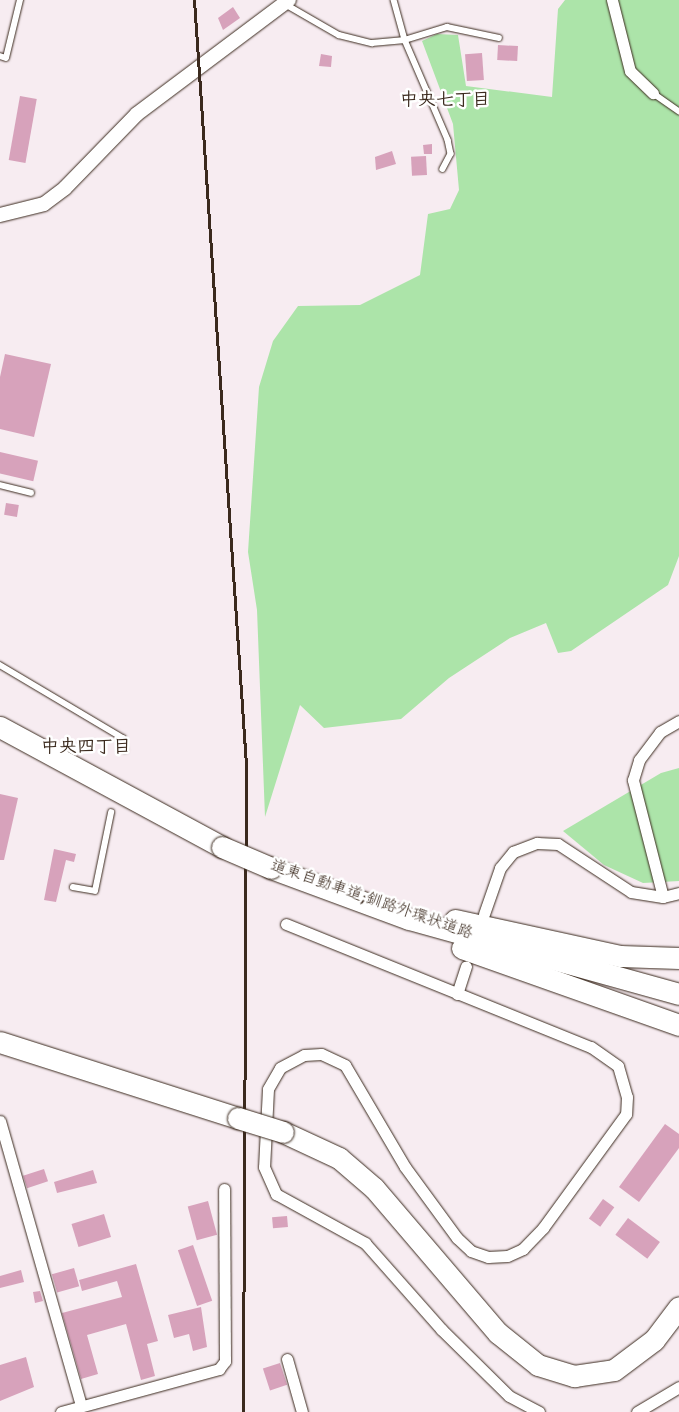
<!DOCTYPE html>
<html>
<head>
<meta charset="utf-8">
<style>
  body { margin:0 }
  #map { position:relative; width:679px; height:1412px; overflow:hidden; background:#f7ecf1; font-family:"Gochi Hand","Klee One",sans-serif }
  div>[style] { position:absolute }
  .green>* { inset:0; background:#ace4a9 }
  .building>* { inset:0; background:#d7a2bb; transform-origin:0 0 }
  .roads { filter:drop-shadow(0 0 1px #3b2a1e) drop-shadow(0 0 1px #3b2a1e) }
  .service>* { height:5.5px; margin:-2.75px; padding:0 2.75px; transform-origin:2.75px; border-radius:2.75px; background:#fff }
  .minor>* { height:11px; margin:-5.5px; padding:0 5.5px; transform-origin:5.5px; border-radius:5.5px; background:#fff }
  .tertiary>* { height:14px; margin:-7px; padding:0 7px; transform-origin:7px; border-radius:7px; background:#fff }
  .motorway>* { height:21px; margin:-10.5px; padding:0 10.5px; transform-origin:10.5px; border-radius:10.5px; background:#fff }
  .rail>* { height:3px; margin:-1.5px; padding:0 1.5px; transform-origin:1.5px; border-radius:1.5px; background:#3b2a1e }
  .bridges { filter:drop-shadow(0 0 1px #3b2a1e) drop-shadow(0 0 1px #3b2a1e) }
  .motorway-bridge>* { height:21px; margin:-10.5px; padding:0 10.5px; transform-origin:10.5px; border-radius:10.5px; background:#fff }
  span { translate:-50% -50%; white-space:nowrap; text-align:center; line-height:1.15; -webkit-text-stroke:5px #fff; paint-order:stroke }
  .street-label { font-size:16px; color:#3b2a1e }
  .neighbourhood-label { font-size:18px; color:#3b2a1e; font-weight:700 }
</style>
</head>
<body>
<div id="map">
  <div class="green">
    <i style="clip-path:polygon(565px 0,679px 0,679px 556px,668px 585px,571px 651px,558px 653px,546px 623px,510px 638px,449px 678px,401px 719px,324px 728px,300px 705px,265px 817px,257px 610px,248px 552px,259px 387px,273px 341px,298px 306px,360px 305px,420px 275px,428px 214px,450px 209px,459px 190px,453px 124px,422px 41px,437px 34px,458px 35px,466px 86px,552px 97px,558px 9px)"></i>
    <i style="clip-path:polygon(679px 768px,679px 881px,643px 883px,604px 865px,563px 831px,661px 773px)"></i>
  </div>
  <div class="building">
    <i style="clip-path:polygon(233px 7px,240px 18px,223px 30px,218px 18px)"></i>
    <i style="left:498px;top:45px;width:20px;height:15px;rotate:3deg"></i>
    <i style="left:482px;top:53px;width:27px;height:17px;rotate:86deg"></i>
    <i style="clip-path:polygon(321px 54px,332px 56px,331px 67px,319px 66px)"></i>
    <i style="left:20px;top:96px;width:17px;height:65px;rotate:10deg"></i>
    <i style="clip-path:polygon(432px 144px,432px 154px,424px 154px,423px 145px)"></i>
    <i style="clip-path:polygon(392px 151px,396px 164px,376px 170px,375px 157px)"></i>
    <i style="left:426px;top:156px;width:19px;height:15px;rotate:87deg"></i>
    <i style="clip-path:polygon(5px 354px,51px 364px,34px 437px,0 429px,0 377px)"></i>
    <i style="left:0;top:452px;width:39px;height:21px;rotate:13deg"></i>
    <i style="left:6px;top:503px;width:13px;height:12px;rotate:9deg"></i>
    <i style="clip-path:polygon(0 794px,18px 798px,4px 860px,0 860px)"></i>
    <i style="clip-path:polygon(54px 849px,76px 854px,74px 862px,66px 860px,56px 902px,44px 900px)"></i>
    <i style="clip-path:polygon(665px 1124px,679px 1134px,679px 1148px,639px 1202px,619px 1187px)"></i>
    <i style="left:44px;top:1169px;width:13px;height:22px;rotate:72deg"></i>
    <i style="clip-path:polygon(93px 1170px,97px 1183px,57px 1193px,54px 1182px)"></i>
    <i style="left:603px;top:1199px;width:14px;height:24px;rotate:36deg"></i>
    <i style="left:208px;top:1201px;width:35px;height:21px;rotate:75deg"></i>
    <i style="left:104px;top:1214px;width:24px;height:34px;rotate:73deg"></i>
    <i style="left:287px;top:1216px;width:11px;height:15px;rotate:85deg"></i>
    <i style="left:628px;top:1218px;width:40px;height:21px;rotate:37deg"></i>
    <i style="left:193px;top:1245px;width:59px;height:16px;rotate:71deg"></i>
    <i style="clip-path:polygon(136px 1264px,158px 1341px,147px 1344px,155px 1376px,141px 1380px,126px 1324px,87px 1335px,98px 1374px,81px 1379px,62px 1313px,122px 1297px,117px 1281px,82px 1291px,79px 1280px)"></i>
    <i style="left:74px;top:1268px;width:19px;height:23px;rotate:74deg"></i>
    <i style="clip-path:polygon(21px 1270px,24px 1282px,0 1288px,0 1276px)"></i>
    <i style="clip-path:polygon(40px 1291px,43px 1301px,35px 1303px,33px 1292px)"></i>
    <i style="clip-path:polygon(201px 1307px,207px 1347px,193px 1351px,189px 1334px,174px 1338px,168px 1315px)"></i>
    <i style="clip-path:polygon(26px 1357px,34px 1387px,0 1401px,0 1365px)"></i>
    <i style="left:280px;top:1363px;width:23px;height:18px;rotate:72deg"></i>
  </div>
  <div class="roads">
    <div class="service">
      <i style="left:394px;top:0;width:41px;rotate:74.6deg"></i>
      <i style="left:405px;top:40px;width:109px;rotate:66.7deg"></i>
      <i style="left:448px;top:140px;width:14px;rotate:78deg"></i>
      <i style="left:451px;top:154px;width:17px;rotate:118deg"></i>
      <i style="left:285px;top:4px;width:62px;rotate:29.9deg"></i>
      <i style="left:339px;top:35px;width:34px;rotate:14deg"></i>
      <i style="left:372px;top:43px;width:33px;rotate:-5deg"></i>
      <i style="left:405px;top:40px;width:44px;rotate:-17.2deg"></i>
      <i style="left:447px;top:27px;width:53px;rotate:11.9deg"></i>
      <i style="left:0;top:56px;width:6px;rotate:18deg"></i>
      <i style="left:6px;top:58px;width:60px;rotate:-76.4deg"></i>
      <i style="left:653px;top:93px;width:32px;rotate:35deg"></i>
      <i style="left:0;top:485px;width:32px;rotate:14deg"></i>
      <i style="left:0;top:665px;width:143px;rotate:30.7deg"></i>
      <i style="left:123px;top:738px;width:12px;rotate:81deg"></i>
      <i style="left:73px;top:887px;width:22px;rotate:10deg"></i>
      <i style="left:95px;top:891px;width:80px;rotate:-78.4deg"></i>
    </div>
    <div class="minor">
      <i style="left:612px;top:0;width:73px;rotate:75.8deg"></i>
      <i style="left:630px;top:71px;width:32px;rotate:44deg"></i>
      <i style="left:663px;top:897px;width:121px;rotate:-104.4deg"></i>
      <i style="left:633px;top:780px;width:21px;rotate:-73deg"></i>
      <i style="left:639px;top:760px;width:35px;rotate:-53deg"></i>
      <i style="left:660px;top:732px;width:22px;rotate:-30deg"></i>
      <i style="left:484px;top:914px;width:49px;rotate:-70.8deg"></i>
      <i style="left:500px;top:868px;width:21px;rotate:-51deg"></i>
      <i style="left:513px;top:852px;width:26px;rotate:-21deg"></i>
      <i style="left:537px;top:843px;width:21px;rotate:3deg"></i>
      <i style="left:558px;top:844px;width:87px;rotate:33.3deg"></i>
      <i style="left:631px;top:892px;width:32px;rotate:9deg"></i>
      <i style="left:663px;top:897px;width:16px;rotate:-14deg"></i>
      <i style="left:286px;top:924px;width:329px;rotate:22deg"></i>
      <i style="left:591px;top:1047px;width:33px;rotate:35deg"></i>
      <i style="left:618px;top:1066px;width:32px;rotate:74deg"></i>
      <i style="left:627px;top:1097px;width:17px;rotate:93deg"></i>
      <i style="left:626px;top:1114px;width:141px;rotate:126.1deg"></i>
      <i style="left:543px;top:1228px;width:29px;rotate:134deg"></i>
      <i style="left:523px;top:1249px;width:17px;rotate:156deg"></i>
      <i style="left:507px;top:1256px;width:19px;rotate:177deg"></i>
      <i style="left:488px;top:1257px;width:18px;rotate:-161deg"></i>
      <i style="left:471px;top:1251px;width:19px;rotate:-137deg"></i>
      <i style="left:457px;top:1238px;width:88px;rotate:-126.2deg"></i>
      <i style="left:405px;top:1167px;width:118px;rotate:-120.5deg"></i>
      <i style="left:345px;top:1065px;width:26px;rotate:-155deg"></i>
      <i style="left:321px;top:1054px;width:17px;rotate:177deg"></i>
      <i style="left:304px;top:1055px;width:27px;rotate:152deg"></i>
      <i style="left:280px;top:1068px;width:24px;rotate:120deg"></i>
      <i style="left:268px;top:1089px;width:78px;rotate:92.9deg"></i>
      <i style="left:264px;top:1167px;width:30px;rotate:66deg"></i>
      <i style="left:276px;top:1194px;width:102px;rotate:28.8deg"></i>
      <i style="left:365px;top:1243px;width:115px;rotate:48.5deg"></i>
      <i style="left:441px;top:1329px;width:95px;rotate:44.6deg"></i>
      <i style="left:509px;top:1396px;width:34px;rotate:28deg"></i>
      <i style="left:457px;top:994px;width:29px;rotate:-72deg"></i>
      <i style="left:0;top:1121px;width:296px;rotate:74.1deg"></i>
      <i style="left:287px;top:1359px;width:55px;rotate:74.2deg"></i>
      <i style="left:61px;top:1412px;width:164px;rotate:-15.2deg"></i>
      <i style="left:219px;top:1369px;width:10px;rotate:-53deg"></i>
      <i style="left:225px;top:1361px;width:172px;rotate:-90.3deg"></i>
      <i style="left:637px;top:1412px;width:49px;rotate:-30.8deg"></i>
    </div>
    <div class="tertiary">
      <i style="left:0;top:215px;width:45px;rotate:-14deg"></i>
      <i style="left:44px;top:204px;width:26px;rotate:-37deg"></i>
      <i style="left:65px;top:188px;width:103px;rotate:-45.8deg"></i>
      <i style="left:137px;top:114px;width:190px;rotate:-36.9deg"></i>
    </div>
    <div class="motorway">
      <i style="left:0;top:727px;width:252px;rotate:28.4deg"></i>
      <i style="left:271px;top:868px;width:147px;rotate:20.3deg"></i>
      <i style="left:409px;top:919px;width:280px;rotate:15.5deg"></i>
      <i style="left:455px;top:920px;width:169px;rotate:12.3deg"></i>
      <i style="left:620px;top:956px;width:59px;rotate:1.9deg"></i>
      <i style="left:462px;top:948px;width:230px;rotate:19.5deg"></i>
      <i style="left:0;top:1042px;width:250px;rotate:17.7deg"></i>
      <i style="left:283px;top:1132px;width:62px;rotate:24.9deg"></i>
      <i style="left:339px;top:1158px;width:46px;rotate:40.6deg"></i>
      <i style="left:374px;top:1188px;width:191px;rotate:49.5deg"></i>
      <i style="left:498px;top:1333px;width:51px;rotate:38.7deg"></i>
      <i style="left:538px;top:1365px;width:38px;rotate:17deg"></i>
      <i style="left:574px;top:1376px;width:40px;rotate:-8.5deg"></i>
      <i style="left:614px;top:1370px;width:50px;rotate:-36.9deg"></i>
      <i style="left:654px;top:1340px;width:41px;rotate:-52.9deg"></i>
    </div>
  </div>
  <div class="rail">
    <i style="left:194px;top:0;width:767px;rotate:86.11deg"></i>
    <i style="left:246px;top:765px;width:647px;rotate:90.27deg"></i>
  </div>
  <div class="bridges">
    <div class="motorway-bridge">
      <i style="left:222px;top:847px;width:53px;rotate:23.2deg"></i>
      <i style="left:238px;top:1118px;width:47px;rotate:17.3deg"></i>
    </div>
  </div>
  <div class="street-label">
    <span style="left:371px;top:902px;rotate:19deg">道東自動車道;釧路外環状道路</span>
  </div>
  <div class="neighbourhood-label">
    <span style="left:445px;top:102px">中央七丁目</span>
    <span style="left:86px;top:749px">中央四丁目</span>
  </div>
</div>
</body>
</html>
